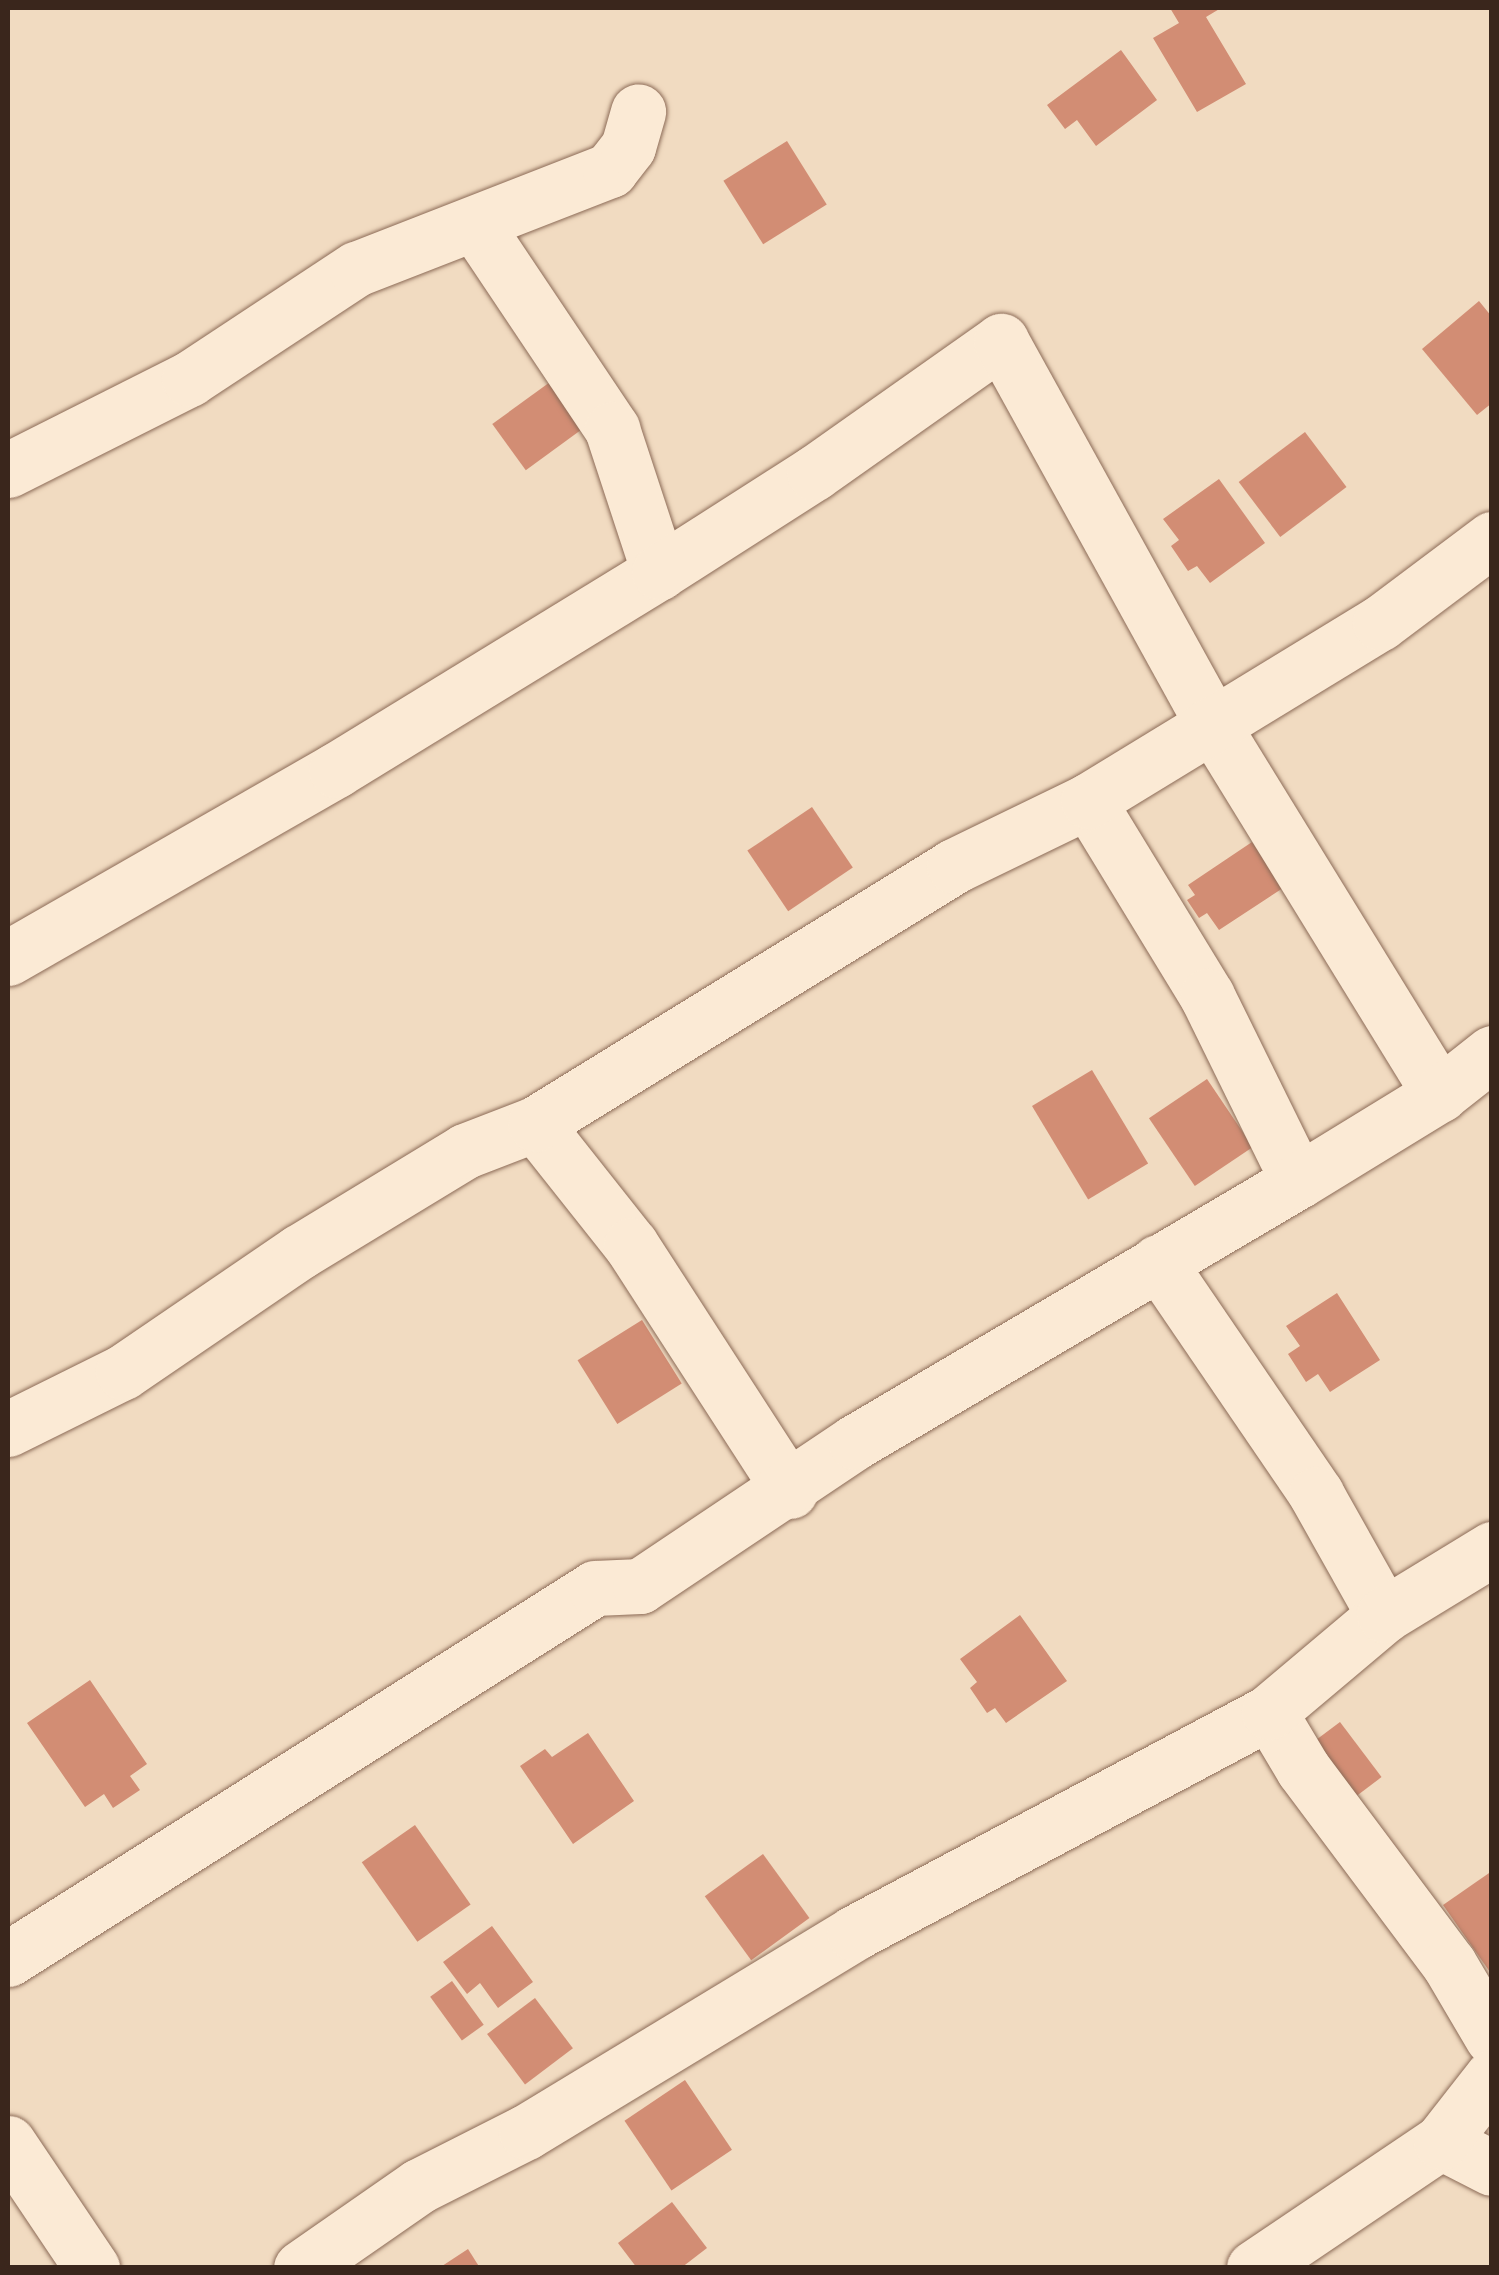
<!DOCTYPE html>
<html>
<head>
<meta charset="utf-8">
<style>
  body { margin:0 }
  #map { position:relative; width:1499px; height:2275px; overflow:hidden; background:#f1dbc1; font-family:"Playfair Display",serif }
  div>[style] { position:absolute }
  .building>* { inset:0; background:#d28d74; transform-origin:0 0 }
  .roads { filter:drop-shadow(0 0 2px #8c6b57) drop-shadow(0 0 2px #8c6b57) }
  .minor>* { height:55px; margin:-27.5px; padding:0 27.5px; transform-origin:27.5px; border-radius:27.5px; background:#fbead5 }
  span { translate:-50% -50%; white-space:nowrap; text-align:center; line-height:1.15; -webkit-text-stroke:8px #f8e7d1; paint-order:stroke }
  .frame { position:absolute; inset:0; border:10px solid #3a261c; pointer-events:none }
</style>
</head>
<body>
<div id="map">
  <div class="building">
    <i style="clip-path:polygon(1170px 8px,1221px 8px,1206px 17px,1246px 84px,1197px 112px,1153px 38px,1179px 23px)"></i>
    <i style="clip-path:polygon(1121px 50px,1157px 100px,1096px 146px,1077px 120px,1065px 129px,1047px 105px)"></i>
    <i style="left:787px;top:141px;width:75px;height:75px;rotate:58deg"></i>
    <i style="clip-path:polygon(1479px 301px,1492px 317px,1492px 403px,1477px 415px,1422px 349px)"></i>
    <i style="left:557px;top:377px;width:57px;height:80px;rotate:54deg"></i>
    <i style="left:1305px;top:432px;width:69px;height:83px;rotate:53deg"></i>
    <i style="clip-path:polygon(1219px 479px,1265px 543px,1210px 583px,1197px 566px,1188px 571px,1171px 546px,1179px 540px,1163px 519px)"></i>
    <i style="left:812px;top:807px;width:73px;height:78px;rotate:56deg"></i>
    <i style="clip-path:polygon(1252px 842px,1283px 888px,1219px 930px,1207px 913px,1199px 918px,1187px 900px,1195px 895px,1188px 885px)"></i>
    <i style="left:1092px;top:1070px;width:109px;height:70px;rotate:59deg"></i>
    <i style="left:1207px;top:1079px;width:82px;height:70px;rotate:56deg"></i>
    <i style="clip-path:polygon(1337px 1293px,1380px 1360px,1330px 1392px,1318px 1374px,1306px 1382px,1288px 1354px,1300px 1346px,1286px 1326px)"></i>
    <i style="left:642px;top:1320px;width:75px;height:76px;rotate:58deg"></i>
    <i style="clip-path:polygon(1020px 1615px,1067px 1681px,1006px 1723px,995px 1708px,987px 1713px,970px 1688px,977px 1682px,960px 1659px)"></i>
    <i style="clip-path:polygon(90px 1680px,147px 1764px,130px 1776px,140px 1790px,113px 1808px,104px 1794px,85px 1807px,27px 1723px)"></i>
    <i style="left:1340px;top:1722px;width:69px;height:38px;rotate:53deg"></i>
    <i style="clip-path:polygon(588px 1733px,634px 1801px,573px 1844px,520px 1766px,545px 1749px,552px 1757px)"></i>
    <i style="left:415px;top:1825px;width:97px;height:65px;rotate:55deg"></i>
    <i style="left:763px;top:1854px;width:79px;height:72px;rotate:54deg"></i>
    <i style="clip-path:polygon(1492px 1871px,1492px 1975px,1443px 1905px)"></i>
    <i style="clip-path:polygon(492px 1926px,533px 1982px,498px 2008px,480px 1983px,467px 1994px,443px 1962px)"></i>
    <i style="left:452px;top:1981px;width:54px;height:27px;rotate:54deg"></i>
    <i style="left:535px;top:1998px;width:63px;height:60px;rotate:53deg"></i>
    <i style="left:685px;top:2080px;width:84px;height:73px;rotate:56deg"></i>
    <i style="clip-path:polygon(672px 2202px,707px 2248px,681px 2268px,637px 2268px,618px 2243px)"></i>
    <i style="clip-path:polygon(468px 2249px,480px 2268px,439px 2268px)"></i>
  </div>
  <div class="roads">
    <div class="minor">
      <i style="left:475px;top:224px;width:247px;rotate:56.2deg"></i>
      <i style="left:612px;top:429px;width:151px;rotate:71.8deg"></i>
      <i style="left:8px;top:470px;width:203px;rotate:-26.7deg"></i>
      <i style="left:189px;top:379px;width:200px;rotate:-33.4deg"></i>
      <i style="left:356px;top:269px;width:273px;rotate:-21.3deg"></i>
      <i style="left:610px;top:170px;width:29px;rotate:-52deg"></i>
      <i style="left:628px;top:147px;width:37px;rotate:-74deg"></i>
      <i style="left:1088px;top:801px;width:228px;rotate:58.6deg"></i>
      <i style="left:1207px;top:996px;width:206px;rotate:63.8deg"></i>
      <i style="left:8px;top:958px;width:378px;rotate:-29.8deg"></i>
      <i style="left:336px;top:770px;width:379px;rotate:-31.5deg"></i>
      <i style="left:659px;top:572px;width:184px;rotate:-32.6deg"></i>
      <i style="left:814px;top:473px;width:229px;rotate:-35.2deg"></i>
      <i style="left:1001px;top:341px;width:437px;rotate:61.1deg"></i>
      <i style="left:1212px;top:724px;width:435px;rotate:58.4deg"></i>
      <i style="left:535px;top:1124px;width:154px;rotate:51.6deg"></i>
      <i style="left:631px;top:1245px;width:293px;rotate:57.1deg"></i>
      <i style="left:1158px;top:1262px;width:281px;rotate:55.7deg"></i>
      <i style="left:1316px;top:1494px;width:139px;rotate:60.7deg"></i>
      <i style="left:8px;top:1429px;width:128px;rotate:-26.4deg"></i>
      <i style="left:123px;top:1372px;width:213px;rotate:-34.3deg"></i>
      <i style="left:299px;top:1252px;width:194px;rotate:-31.3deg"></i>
      <i style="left:465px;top:1151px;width:75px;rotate:-21.1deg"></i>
      <i style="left:535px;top:1124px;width:492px;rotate:-31.6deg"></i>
      <i style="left:954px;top:866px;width:149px;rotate:-25.9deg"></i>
      <i style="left:1088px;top:801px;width:342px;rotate:-31.4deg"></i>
      <i style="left:1380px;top:623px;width:140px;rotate:-36.9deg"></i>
      <i style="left:1269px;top:1712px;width:66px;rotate:59.2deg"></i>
      <i style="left:1303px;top:1769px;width:244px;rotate:53.2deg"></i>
      <i style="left:1449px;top:1964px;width:85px;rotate:59.5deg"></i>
      <i style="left:8px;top:1959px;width:694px;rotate:-32.29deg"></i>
      <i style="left:595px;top:1588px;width:45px;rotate:-2.5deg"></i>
      <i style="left:640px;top:1586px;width:259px;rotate:-33.8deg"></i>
      <i style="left:855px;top:1442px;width:514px;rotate:-30.51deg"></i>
      <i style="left:1298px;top:1181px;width:167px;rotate:-31.5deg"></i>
      <i style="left:1440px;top:1094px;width:66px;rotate:-38.3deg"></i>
      <i style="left:1441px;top:2142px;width:57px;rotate:27deg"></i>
      <i style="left:8px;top:2143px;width:151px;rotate:56.1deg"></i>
      <i style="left:301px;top:2268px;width:144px;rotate:-34.8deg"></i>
      <i style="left:419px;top:2186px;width:120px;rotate:-26.8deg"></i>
      <i style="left:526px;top:2132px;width:384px;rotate:-31.2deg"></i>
      <i style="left:854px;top:1933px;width:470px;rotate:-28deg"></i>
      <i style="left:1269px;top:1712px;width:150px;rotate:-40.1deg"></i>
      <i style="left:1384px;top:1615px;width:127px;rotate:-31.4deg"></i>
      <i style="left:1254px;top:2268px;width:225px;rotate:-34deg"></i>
      <i style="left:1441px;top:2142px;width:83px;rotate:-51.9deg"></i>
    </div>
  </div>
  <div class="frame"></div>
</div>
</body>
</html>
